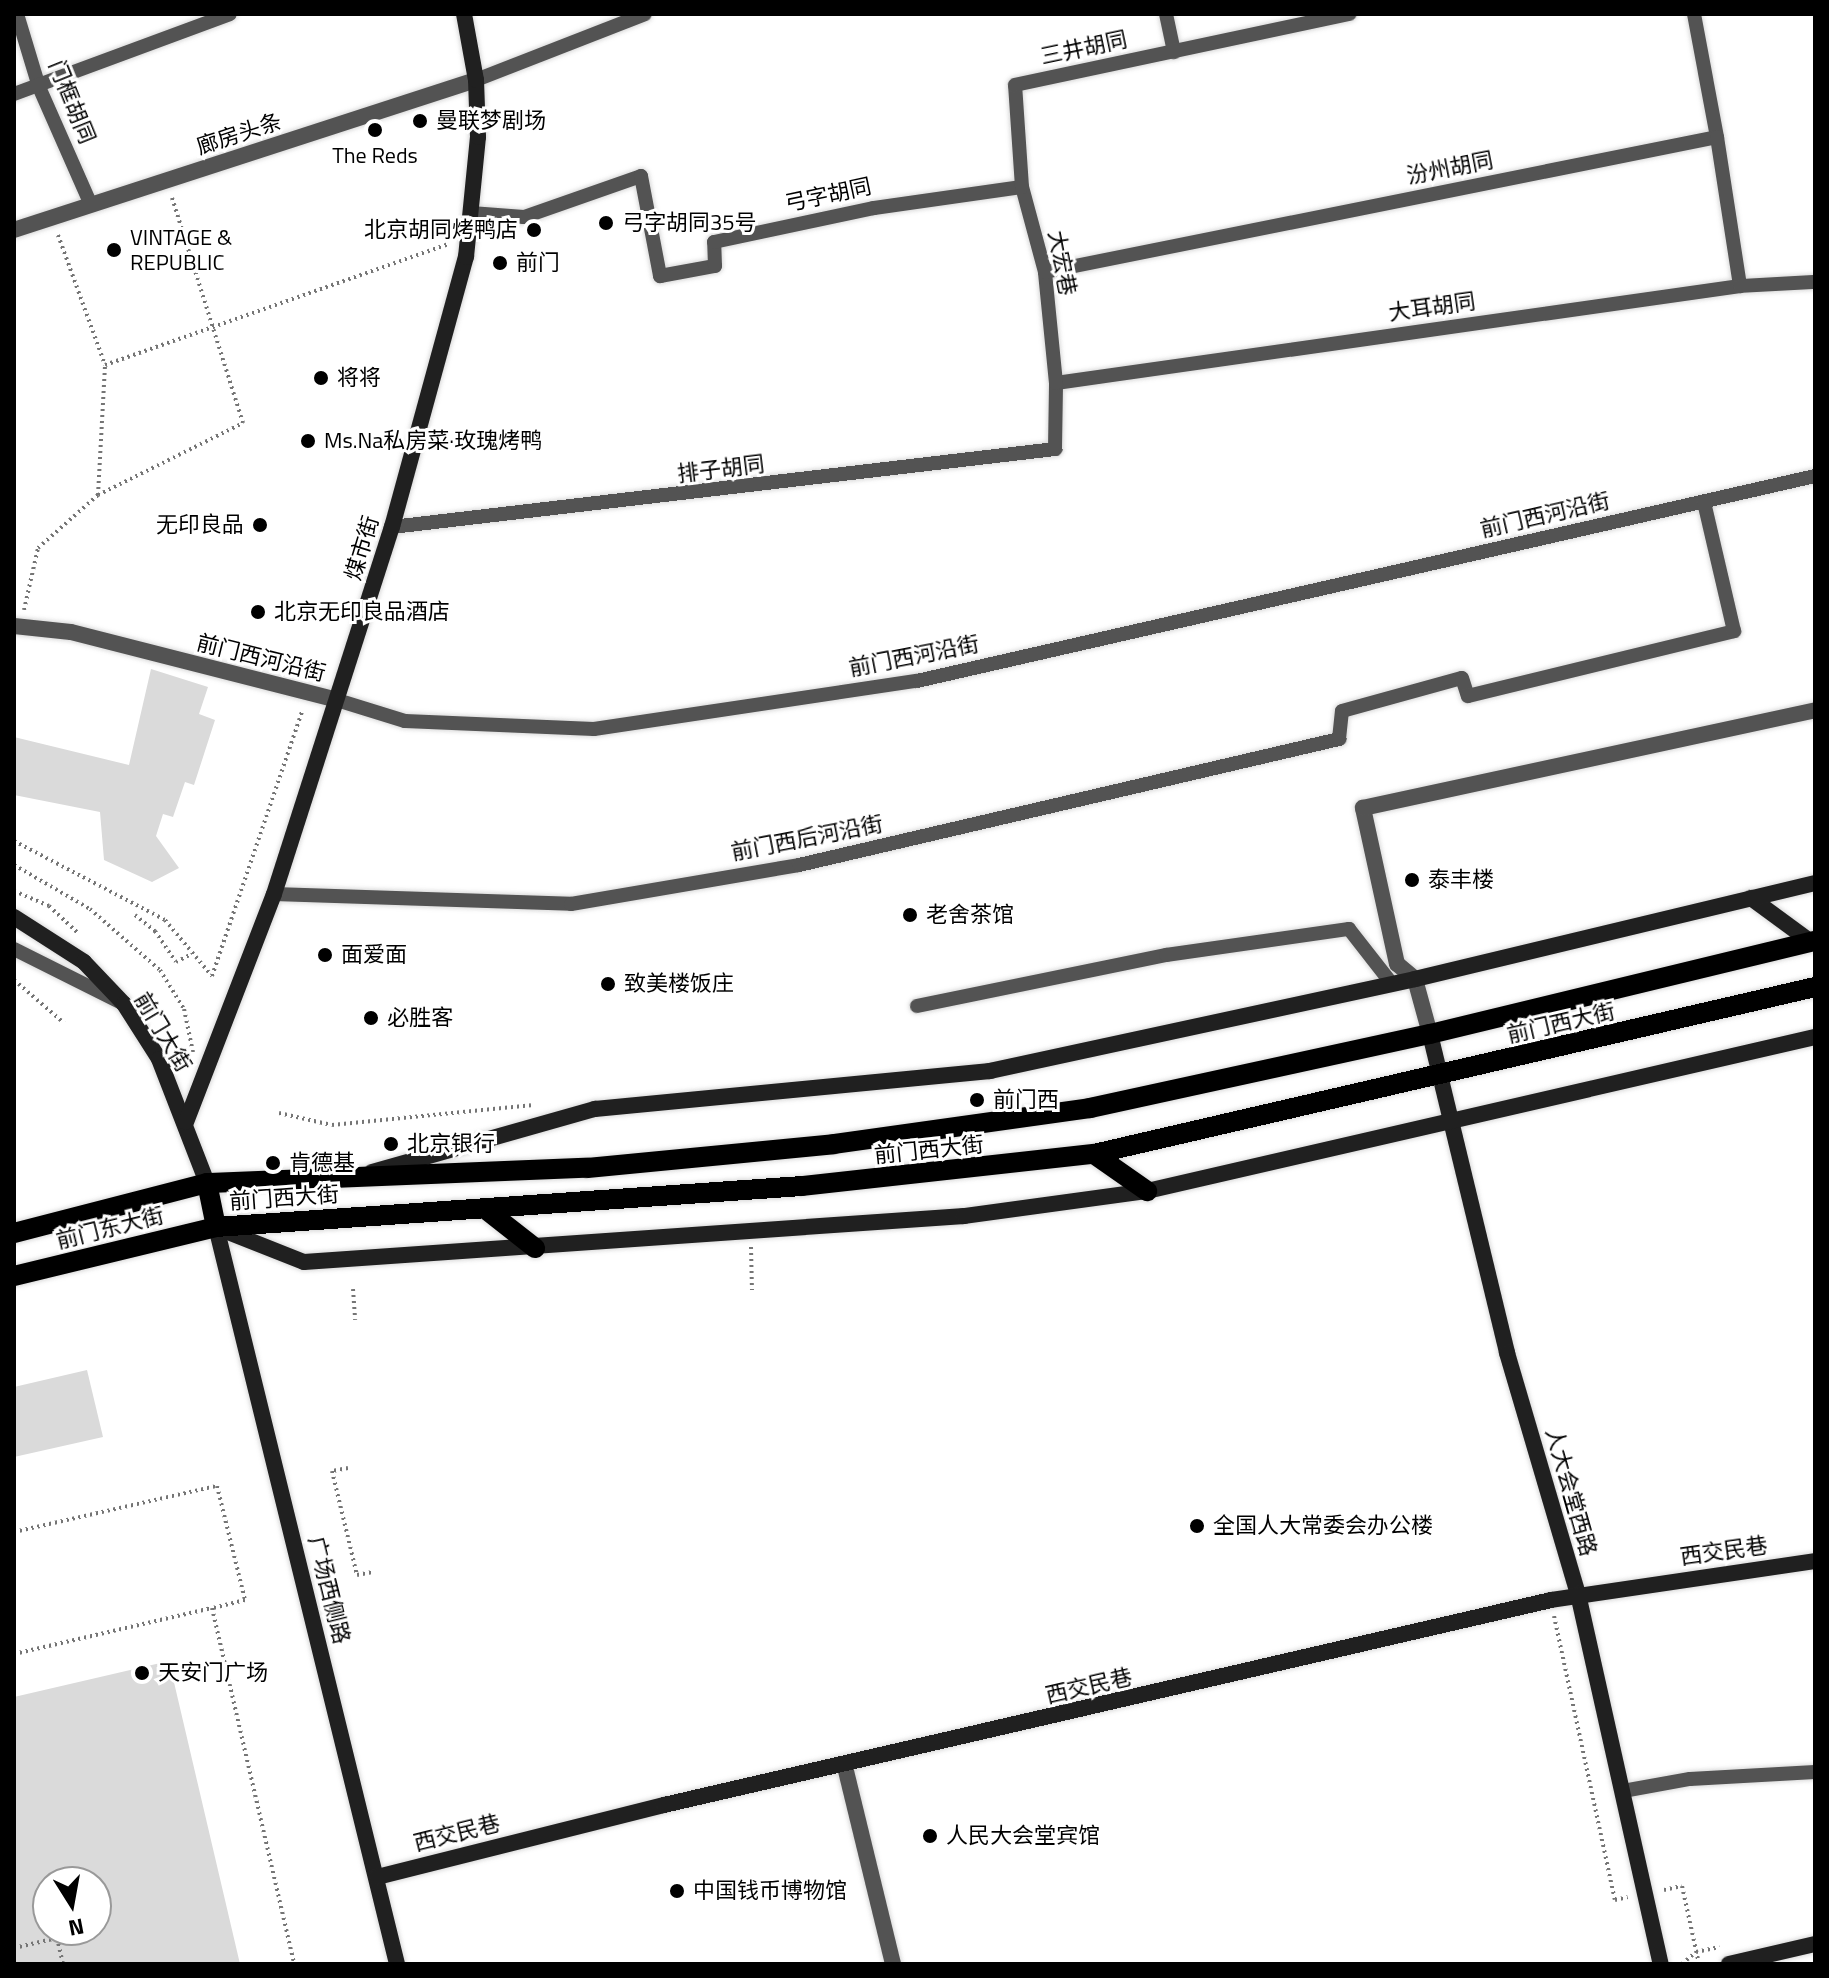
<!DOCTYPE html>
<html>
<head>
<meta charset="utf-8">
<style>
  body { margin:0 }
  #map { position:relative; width:1829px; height:1978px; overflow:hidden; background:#fff; font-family:"Titillium Web","Noto Sans SC",sans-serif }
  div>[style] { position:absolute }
  .green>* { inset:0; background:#dadada }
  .path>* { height:4px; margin-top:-2px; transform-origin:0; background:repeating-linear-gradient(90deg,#757575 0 2px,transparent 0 6px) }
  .roads { filter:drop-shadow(0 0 2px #dbdbdb) drop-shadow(0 0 2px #dbdbdb) }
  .lane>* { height:14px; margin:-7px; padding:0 7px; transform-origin:7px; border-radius:7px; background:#535353 }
  .street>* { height:16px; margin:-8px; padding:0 8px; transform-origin:8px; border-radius:8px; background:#535353 }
  .secondary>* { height:16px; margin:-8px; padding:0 8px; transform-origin:8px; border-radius:8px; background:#202020 }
  .primary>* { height:20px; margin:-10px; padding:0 10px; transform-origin:10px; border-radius:10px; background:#000 }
  .dots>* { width:22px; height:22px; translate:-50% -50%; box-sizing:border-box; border:4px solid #fff; border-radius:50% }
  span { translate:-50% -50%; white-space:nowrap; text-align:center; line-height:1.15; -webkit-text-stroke:6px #fff; paint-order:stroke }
  .street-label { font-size:22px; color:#000 }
  .poi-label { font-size:22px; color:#000 }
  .left { translate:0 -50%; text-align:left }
  .right { translate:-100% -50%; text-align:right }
  .frame { position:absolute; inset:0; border:16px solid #000; pointer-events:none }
  .north { position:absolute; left:32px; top:1866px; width:80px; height:80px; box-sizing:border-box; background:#fff; border:2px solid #999; border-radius:50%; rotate:169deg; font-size:22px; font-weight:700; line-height:32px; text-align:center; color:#000 }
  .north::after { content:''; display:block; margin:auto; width:28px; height:36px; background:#000; clip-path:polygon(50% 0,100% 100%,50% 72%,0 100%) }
</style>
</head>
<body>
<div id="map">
  <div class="green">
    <i style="clip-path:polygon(151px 669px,208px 687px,199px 714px,215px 720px,194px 785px,185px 782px,173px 817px,163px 814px,156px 836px,179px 868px,152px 882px,104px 860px,100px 812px,14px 795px,14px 737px,129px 765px)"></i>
    <i style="clip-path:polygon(87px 1370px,103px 1437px,14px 1457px,14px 1387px)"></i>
    <i style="clip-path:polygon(evenodd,169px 1661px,240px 1964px,14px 1964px,14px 1697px,169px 1661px,48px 1882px,96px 1882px,96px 1930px,48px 1930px,48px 1882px)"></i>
  </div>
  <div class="path">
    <i style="left:58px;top:235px;width:138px;rotate:70.1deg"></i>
    <i style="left:98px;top:495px;width:162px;rotate:-26.4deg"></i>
    <i style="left:243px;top:423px;width:236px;rotate:-107.5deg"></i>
    <i style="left:24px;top:610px;width:64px;rotate:-77.3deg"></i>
    <i style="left:38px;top:548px;width:80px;rotate:-41.5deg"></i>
    <i style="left:98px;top:495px;width:130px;rotate:-86.9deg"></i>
    <i style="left:105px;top:365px;width:365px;rotate:-19.4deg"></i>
    <i style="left:14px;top:841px;width:170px;rotate:27.6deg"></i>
    <i style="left:165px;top:920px;width:73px;rotate:50deg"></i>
    <i style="left:212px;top:976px;width:279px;rotate:-71.2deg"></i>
    <i style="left:14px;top:865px;width:88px;rotate:30.1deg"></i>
    <i style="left:90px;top:909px;width:93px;rotate:41.1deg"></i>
    <i style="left:160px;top:970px;width:46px;rotate:58.4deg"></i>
    <i style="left:184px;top:1009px;width:44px;rotate:78.2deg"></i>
    <i style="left:14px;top:891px;width:38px;rotate:23deg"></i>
    <i style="left:49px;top:906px;width:41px;rotate:43deg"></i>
    <i style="left:135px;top:915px;width:26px;rotate:39deg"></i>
    <i style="left:155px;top:931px;width:37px;rotate:56deg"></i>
    <i style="left:176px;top:962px;width:16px;rotate:-27deg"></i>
    <i style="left:14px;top:980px;width:66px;rotate:40.7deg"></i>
    <i style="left:279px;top:1113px;width:54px;rotate:12.8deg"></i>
    <i style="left:332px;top:1125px;width:200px;rotate:-5.7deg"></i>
    <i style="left:751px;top:1247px;width:43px;rotate:88.7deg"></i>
    <i style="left:353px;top:1289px;width:31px;rotate:86deg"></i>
    <i style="left:348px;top:1468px;width:16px;rotate:169deg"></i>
    <i style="left:332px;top:1471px;width:107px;rotate:76.5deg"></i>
    <i style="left:357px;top:1575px;width:16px;rotate:-11deg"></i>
    <i style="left:14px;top:1532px;width:208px;rotate:-12.8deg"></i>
    <i style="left:217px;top:1486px;width:117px;rotate:76.2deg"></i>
    <i style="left:245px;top:1600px;width:34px;rotate:166deg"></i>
    <i style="left:1554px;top:1616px;width:290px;rotate:77.9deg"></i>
    <i style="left:1615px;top:1900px;width:13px;rotate:-13deg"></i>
    <i style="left:14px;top:1654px;width:203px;rotate:-13.1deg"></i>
    <i style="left:212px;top:1608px;width:365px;rotate:77deg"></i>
    <i style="left:1664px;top:1890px;width:18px;rotate:-13deg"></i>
    <i style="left:1682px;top:1886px;width:80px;rotate:77.7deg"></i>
    <i style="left:14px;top:1948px;width:44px;rotate:-13.1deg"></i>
    <i style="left:57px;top:1938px;width:27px;rotate:77deg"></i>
    <i style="left:1682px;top:1964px;width:18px;rotate:-41deg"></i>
    <i style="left:1696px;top:1952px;width:24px;rotate:-12deg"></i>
  </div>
  <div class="roads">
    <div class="lane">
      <i style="left:17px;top:14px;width:76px;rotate:73.2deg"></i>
      <i style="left:39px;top:87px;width:129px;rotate:66.2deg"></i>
      <i style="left:1166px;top:14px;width:39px;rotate:78deg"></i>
      <i style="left:1694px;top:14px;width:125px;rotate:79.4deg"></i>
      <i style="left:476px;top:80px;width:181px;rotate:-21.3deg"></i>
      <i style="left:14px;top:94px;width:230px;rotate:-20.3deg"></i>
      <i style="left:471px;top:213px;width:53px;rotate:4.3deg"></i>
      <i style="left:524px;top:217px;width:124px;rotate:-19.3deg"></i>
      <i style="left:641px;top:176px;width:102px;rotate:79.2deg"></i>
      <i style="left:660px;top:276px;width:56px;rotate:-10.3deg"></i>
      <i style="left:715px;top:266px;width:24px;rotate:-92deg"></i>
      <i style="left:714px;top:242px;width:164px;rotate:-12deg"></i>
      <i style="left:874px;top:208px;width:149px;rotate:-8.1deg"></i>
      <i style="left:1045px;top:272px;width:685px;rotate:-11.36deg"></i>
      <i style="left:1717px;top:137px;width:151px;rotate:81.2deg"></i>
      <i style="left:1056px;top:383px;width:691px;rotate:-8.07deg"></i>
      <i style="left:1740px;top:286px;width:75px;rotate:-3.1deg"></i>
      <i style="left:392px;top:527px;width:668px;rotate:-6.71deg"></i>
      <i style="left:1055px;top:449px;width:66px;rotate:-89.1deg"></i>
      <i style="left:1056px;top:383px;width:112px;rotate:-95.7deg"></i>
      <i style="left:1045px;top:272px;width:88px;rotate:-105.1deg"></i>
      <i style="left:1022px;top:187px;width:102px;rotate:-93.9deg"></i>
      <i style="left:1015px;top:85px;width:342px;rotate:-12deg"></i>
      <i style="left:337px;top:700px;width:71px;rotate:17.2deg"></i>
      <i style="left:405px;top:721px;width:189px;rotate:2.4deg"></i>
      <i style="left:594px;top:729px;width:327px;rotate:-8.5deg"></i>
      <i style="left:917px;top:681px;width:921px;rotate:-12.86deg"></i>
      <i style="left:274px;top:894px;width:297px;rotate:1.9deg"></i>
      <i style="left:571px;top:904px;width:231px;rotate:-9.7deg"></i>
      <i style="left:799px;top:865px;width:555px;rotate:-13.13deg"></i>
      <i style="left:1339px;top:739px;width:28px;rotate:-84deg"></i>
      <i style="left:1342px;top:711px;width:124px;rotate:-15.4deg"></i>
      <i style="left:1462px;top:678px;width:19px;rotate:72deg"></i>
      <i style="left:1468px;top:696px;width:274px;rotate:-13.7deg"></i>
      <i style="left:1734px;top:631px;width:132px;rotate:-103.1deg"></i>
      <i style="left:14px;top:949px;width:119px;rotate:26.6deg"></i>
      <i style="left:917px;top:1006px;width:254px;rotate:-11.6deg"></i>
      <i style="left:1166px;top:955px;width:185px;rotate:-8.1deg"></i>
      <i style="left:1349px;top:929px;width:70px;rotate:52deg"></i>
      <i style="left:1623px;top:1791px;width:68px;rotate:-10.2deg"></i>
      <i style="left:1690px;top:1779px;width:125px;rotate:-3.2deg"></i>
    </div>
    <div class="street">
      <i style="left:14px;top:230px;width:486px;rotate:-18deg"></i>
      <i style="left:14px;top:626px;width:57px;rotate:6deg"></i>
      <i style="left:71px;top:632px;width:275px;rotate:14.3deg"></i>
      <i style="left:1430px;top:1034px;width:57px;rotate:-105.3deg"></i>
      <i style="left:1415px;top:979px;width:23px;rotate:-140deg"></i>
      <i style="left:1397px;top:964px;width:160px;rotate:-102.3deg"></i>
      <i style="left:1363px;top:808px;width:463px;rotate:-12.2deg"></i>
      <i style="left:845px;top:1767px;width:203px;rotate:76.3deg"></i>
    </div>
    <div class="secondary">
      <i style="left:1751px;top:898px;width:74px;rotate:36.3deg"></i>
      <i style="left:14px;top:917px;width:83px;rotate:32.7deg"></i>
      <i style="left:84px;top:962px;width:58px;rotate:46.4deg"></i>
      <i style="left:124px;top:1004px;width:65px;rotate:57.5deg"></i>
      <i style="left:159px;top:1059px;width:133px;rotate:68.8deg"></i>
      <i style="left:1430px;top:1034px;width:328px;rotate:76.4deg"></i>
      <i style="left:1507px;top:1353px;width:251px;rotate:73.6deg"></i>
      <i style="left:1578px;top:1594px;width:379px;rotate:77.4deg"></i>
      <i style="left:186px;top:1122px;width:244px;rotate:-68.9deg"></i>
      <i style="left:274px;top:894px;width:386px;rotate:-72.2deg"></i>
      <i style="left:392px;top:527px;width:280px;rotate:-74.7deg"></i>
      <i style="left:466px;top:257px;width:121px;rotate:-84.3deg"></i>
      <i style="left:478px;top:137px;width:57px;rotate:-92deg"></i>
      <i style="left:476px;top:80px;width:67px;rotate:-100.3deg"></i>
      <i style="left:372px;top:1172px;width:232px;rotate:-15.8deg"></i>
      <i style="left:595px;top:1109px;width:397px;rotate:-5.5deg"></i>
      <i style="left:990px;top:1071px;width:435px;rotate:-12.2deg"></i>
      <i style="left:1415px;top:979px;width:411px;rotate:-13.5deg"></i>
      <i style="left:216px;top:1227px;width:759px;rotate:76.2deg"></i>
      <i style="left:218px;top:1228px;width:92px;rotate:21.6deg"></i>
      <i style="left:304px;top:1262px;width:662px;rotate:-3.99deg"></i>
      <i style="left:964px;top:1216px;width:185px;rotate:-7.8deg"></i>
      <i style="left:1147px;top:1191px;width:686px;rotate:-12.98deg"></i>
      <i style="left:377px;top:1877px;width:296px;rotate:-14.1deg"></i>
      <i style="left:664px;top:1805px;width:910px;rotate:-13.01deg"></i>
      <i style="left:1551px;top:1600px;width:267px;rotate:-8.4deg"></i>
      <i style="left:1729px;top:1964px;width:88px;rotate:-13.1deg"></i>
    </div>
    <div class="primary">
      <i style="left:1094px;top:1154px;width:65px;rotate:34.9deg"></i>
      <i style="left:207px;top:1183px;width:45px;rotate:78.4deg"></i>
      <i style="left:484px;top:1208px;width:65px;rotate:38.1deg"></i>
      <i style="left:14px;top:1233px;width:199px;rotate:-14.5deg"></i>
      <i style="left:207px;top:1183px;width:380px;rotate:-2.3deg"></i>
      <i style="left:587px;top:1168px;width:248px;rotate:-5.5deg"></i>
      <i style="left:834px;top:1144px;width:259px;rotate:-8deg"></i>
      <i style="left:1090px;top:1108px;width:348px;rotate:-12.3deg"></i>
      <i style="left:1430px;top:1034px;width:396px;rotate:-13.6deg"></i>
      <i style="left:14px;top:1276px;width:208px;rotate:-13.6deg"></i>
      <i style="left:216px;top:1227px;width:587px;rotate:-4deg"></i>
      <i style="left:802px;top:1186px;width:294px;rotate:-6.3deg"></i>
      <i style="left:1094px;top:1154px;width:740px;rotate:-13.04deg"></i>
    </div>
  </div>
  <div class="dots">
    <i style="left:420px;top:121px;background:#000"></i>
    <i style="left:375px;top:130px;background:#000"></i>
    <i style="left:606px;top:223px;background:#000"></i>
    <i style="left:534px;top:230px;background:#000"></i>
    <i style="left:114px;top:250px;background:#000"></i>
    <i style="left:500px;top:263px;background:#000"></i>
    <i style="left:321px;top:378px;background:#000"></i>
    <i style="left:308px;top:441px;background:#000"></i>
    <i style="left:260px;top:525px;background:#000"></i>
    <i style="left:258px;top:612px;background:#000"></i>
    <i style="left:1412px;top:880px;background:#000"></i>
    <i style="left:910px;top:915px;background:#000"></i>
    <i style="left:325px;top:955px;background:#000"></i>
    <i style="left:608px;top:984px;background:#000"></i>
    <i style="left:371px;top:1018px;background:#000"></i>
    <i style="left:977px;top:1100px;background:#000"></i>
    <i style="left:391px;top:1144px;background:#000"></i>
    <i style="left:273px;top:1163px;background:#000"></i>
    <i style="left:1197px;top:1526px;background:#000"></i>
    <i style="left:142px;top:1673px;background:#000"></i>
    <i style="left:930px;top:1836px;background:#000"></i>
    <i style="left:677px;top:1891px;background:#000"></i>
  </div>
  <div class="street-label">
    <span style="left:1084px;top:48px;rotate:-12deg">三井胡同</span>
    <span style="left:72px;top:102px;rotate:68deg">门框胡同</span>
    <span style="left:239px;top:134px;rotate:-18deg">廊房头条</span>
    <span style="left:1450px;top:168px;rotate:-11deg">汾州胡同</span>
    <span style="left:828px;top:195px;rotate:-12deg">弓字胡同</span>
    <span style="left:1062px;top:263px;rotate:79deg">大宏巷</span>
    <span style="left:1432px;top:307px;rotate:-8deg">大耳胡同</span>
    <span style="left:721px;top:469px;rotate:-7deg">排子胡同</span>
    <span style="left:1545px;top:515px;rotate:-13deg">前门西河沿街</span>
    <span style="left:362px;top:548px;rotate:-73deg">煤市街</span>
    <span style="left:914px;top:656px;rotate:-11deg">前门西河沿街</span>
    <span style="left:261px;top:658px;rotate:14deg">前门西河沿街</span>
    <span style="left:807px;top:838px;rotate:-11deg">前门西后河沿街</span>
    <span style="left:1561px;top:1023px;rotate:-13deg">前门西大街</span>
    <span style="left:163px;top:1032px;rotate:59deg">前门大街</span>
    <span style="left:929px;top:1150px;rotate:-6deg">前门西大街</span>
    <span style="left:284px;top:1198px;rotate:-4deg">前门西大街</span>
    <span style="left:110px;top:1228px;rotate:-14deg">前门东大街</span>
    <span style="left:1571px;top:1492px;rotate:74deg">人大会堂西路</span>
    <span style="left:1724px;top:1551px;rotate:-8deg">西交民巷</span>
    <span style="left:329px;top:1590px;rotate:76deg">广场西侧路</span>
    <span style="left:1089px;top:1686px;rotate:-13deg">西交民巷</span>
    <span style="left:457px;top:1833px;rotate:-14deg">西交民巷</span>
  </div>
  <div class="poi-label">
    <span class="left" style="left:436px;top:121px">曼联梦剧场</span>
    <span style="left:375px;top:156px">The Reds</span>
    <span class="left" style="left:622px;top:223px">弓字胡同35号</span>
    <span class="right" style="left:518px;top:230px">北京胡同烤鸭店</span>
    <span class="left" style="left:130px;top:250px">VINTAGE &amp;<br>REPUBLIC</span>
    <span class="left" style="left:516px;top:263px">前门</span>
    <span class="left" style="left:337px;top:378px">将将</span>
    <span class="left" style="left:324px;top:441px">Ms.Na私房菜·玫瑰烤鸭</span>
    <span class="right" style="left:244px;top:525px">无印良品</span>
    <span class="left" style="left:274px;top:612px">北京无印良品酒店</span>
    <span class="left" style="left:1428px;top:880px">泰丰楼</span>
    <span class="left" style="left:926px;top:915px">老舍茶馆</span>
    <span class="left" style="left:341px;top:955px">面爱面</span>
    <span class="left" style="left:624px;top:984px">致美楼饭庄</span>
    <span class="left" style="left:387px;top:1018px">必胜客</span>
    <span class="left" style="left:993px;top:1100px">前门西</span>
    <span class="left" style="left:407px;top:1144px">北京银行</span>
    <span class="left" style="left:289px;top:1163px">肯德基</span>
    <span class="left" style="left:1213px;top:1526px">全国人大常委会办公楼</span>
    <span class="left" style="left:158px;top:1673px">天安门广场</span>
    <span class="left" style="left:946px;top:1836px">人民大会堂宾馆</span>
    <span class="left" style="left:693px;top:1891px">中国钱币博物馆</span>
  </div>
  <div class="frame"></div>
  <div class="north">N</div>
</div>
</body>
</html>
